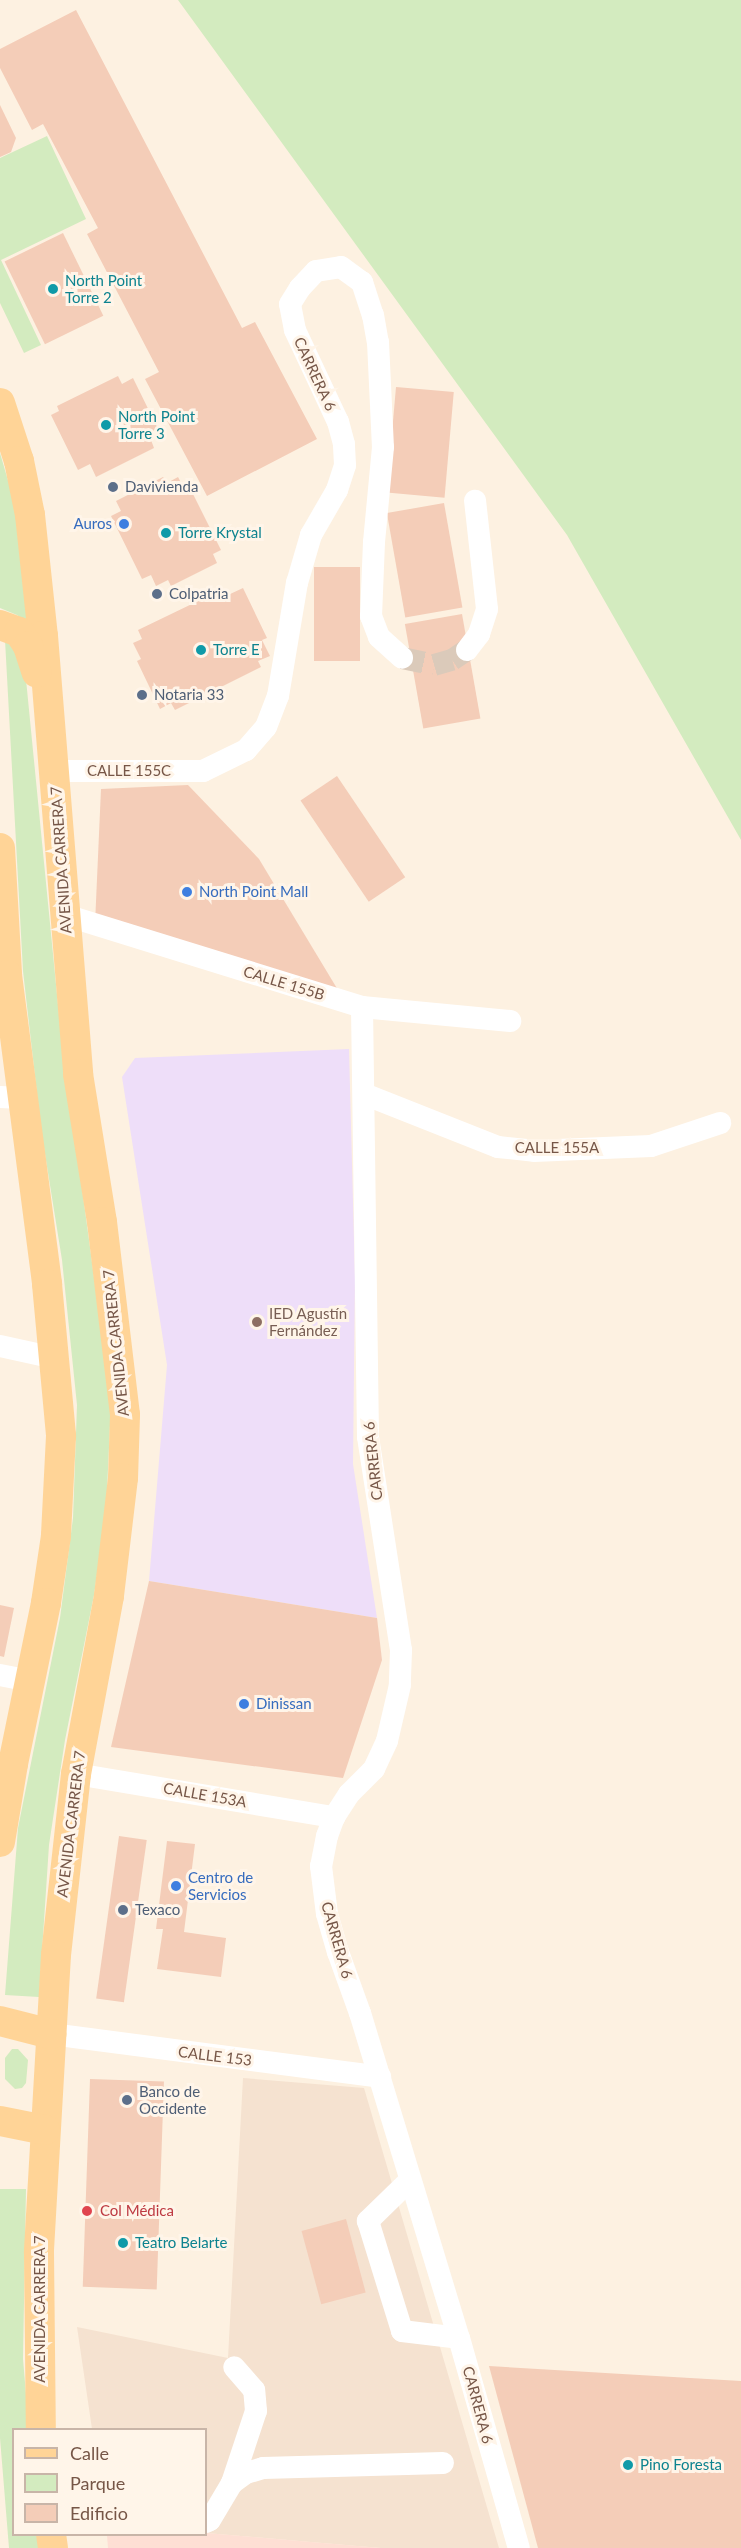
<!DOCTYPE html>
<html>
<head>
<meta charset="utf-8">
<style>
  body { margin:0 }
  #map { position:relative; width:741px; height:2548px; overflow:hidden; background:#fdf1e1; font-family:Lato,sans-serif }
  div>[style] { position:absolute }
  .residential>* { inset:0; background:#f5e2d0 }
  .commercial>* { inset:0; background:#fedfd4 }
  .education>* { inset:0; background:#eedef9 }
  .green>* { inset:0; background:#d3ebbf }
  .building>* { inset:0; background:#f4cdb8; transform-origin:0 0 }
  .minor-tunnel>* { height:22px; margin-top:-11px; transform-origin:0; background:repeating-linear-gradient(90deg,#dbcaba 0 22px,transparent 0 33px) }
  .minor>* { height:22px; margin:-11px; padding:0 11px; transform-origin:11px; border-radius:11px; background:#fff }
  .major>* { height:30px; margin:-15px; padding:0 15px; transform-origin:15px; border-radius:15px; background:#ffd497 }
  .dots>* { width:16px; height:16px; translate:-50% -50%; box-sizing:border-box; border:3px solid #fff5e9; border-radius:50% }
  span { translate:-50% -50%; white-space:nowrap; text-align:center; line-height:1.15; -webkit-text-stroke:6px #fff5e9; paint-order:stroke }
  .culture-label { font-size:15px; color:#0d838f }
  .left { translate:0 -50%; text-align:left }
  .street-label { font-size:15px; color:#765647 }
  .service-label { font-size:15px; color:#4e5e75 }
  .shop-label { font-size:15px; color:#366cbe }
  .right { translate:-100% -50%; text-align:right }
  .education-label { font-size:15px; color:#785e54 }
  .health-label { font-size:15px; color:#be3a42 }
  .legend { position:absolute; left:12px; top:2428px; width:195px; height:108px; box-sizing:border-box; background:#fff5e9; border:2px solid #c8b5a8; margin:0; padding:8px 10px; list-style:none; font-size:18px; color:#765647 }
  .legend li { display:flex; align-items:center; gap:12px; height:30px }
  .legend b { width:30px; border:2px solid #c8b5a8 }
</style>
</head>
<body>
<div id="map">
  <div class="residential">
    <i style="clip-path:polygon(243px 2078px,364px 2088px,499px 2548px,381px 2548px,206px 2533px,206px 2430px,92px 2429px,77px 2327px,228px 2358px)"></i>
  </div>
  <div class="commercial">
    <i style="clip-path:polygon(206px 2533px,381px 2548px,108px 2548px,107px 2535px)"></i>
  </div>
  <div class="education">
    <i style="clip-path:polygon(349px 1049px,355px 1278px,353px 1464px,377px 1618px,149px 1581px,167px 1365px,122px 1077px,135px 1058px)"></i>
  </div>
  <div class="green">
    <i style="clip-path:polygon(178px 0,741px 0,741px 840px,567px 535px)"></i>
    <i style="clip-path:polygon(47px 136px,86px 219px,1px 260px,41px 345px,24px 353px,0 303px,0 158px)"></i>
    <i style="clip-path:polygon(0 453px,14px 501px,33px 627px,17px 615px,0 608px)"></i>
    <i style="clip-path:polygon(5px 640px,24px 659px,60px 1025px,111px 1403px,106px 1513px,94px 1595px,65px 1740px,49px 1845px,39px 1997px,5px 1995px,18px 1828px,60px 1618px,73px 1518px,77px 1405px,62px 1260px,41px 1129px,23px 971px)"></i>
    <i style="clip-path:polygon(12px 2049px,18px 2049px,28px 2060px,26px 2083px,22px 2088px,15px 2089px,5px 2079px,5px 2058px)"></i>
    <i style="clip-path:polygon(0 2189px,26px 2189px,23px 2359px,29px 2429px,14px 2430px,14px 2534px,39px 2535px,41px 2548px,9px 2548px,0 2438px)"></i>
  </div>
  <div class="building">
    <i style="clip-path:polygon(76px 10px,242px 328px,255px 322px,317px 439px,207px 496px,145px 379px,159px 372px,87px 234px,98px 228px,43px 124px,32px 130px,0 68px,0 49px)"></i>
    <i style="clip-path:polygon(0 105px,16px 138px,11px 152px,0 157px)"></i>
    <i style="left:63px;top:233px;width:92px;height:65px;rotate:64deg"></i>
    <i style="clip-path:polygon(118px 376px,122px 384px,133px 378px,161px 435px,151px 440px,154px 448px,96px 477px,90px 464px,78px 470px,51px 415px,59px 411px,57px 406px)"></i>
    <i style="left:396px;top:387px;width:58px;height:106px;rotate:5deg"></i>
    <i style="clip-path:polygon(163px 477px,167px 483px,178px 477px,185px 490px,190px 488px,221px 550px,213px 554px,217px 563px,171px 586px,168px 580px,156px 586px,151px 575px,142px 579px,111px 516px,121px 511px,116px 501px)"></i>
    <i style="left:444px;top:503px;width:106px;height:58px;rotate:80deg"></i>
    <i style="left:314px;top:567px;width:46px;height:94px"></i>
    <i style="clip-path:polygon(225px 588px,228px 595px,243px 588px,267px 638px,262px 640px,270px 656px,258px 661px,261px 667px,175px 710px,171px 703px,160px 709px,137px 661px,141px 659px,133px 643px,142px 639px,138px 630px)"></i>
    <i style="left:462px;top:614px;width:106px;height:58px;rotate:80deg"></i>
    <i style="left:337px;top:776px;width:122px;height:44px;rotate:56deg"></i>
    <i style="clip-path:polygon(188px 785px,259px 859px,344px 1000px,95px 924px,101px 789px)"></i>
    <i style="clip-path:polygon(149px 1581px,377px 1618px,382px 1660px,343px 1778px,111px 1747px)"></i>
    <i style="clip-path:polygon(0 1605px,14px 1608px,4px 1657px,0 1656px)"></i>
    <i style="left:119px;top:1836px;width:28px;height:164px;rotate:8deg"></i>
    <i style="clip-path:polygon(167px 1841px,195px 1844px,184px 1932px,226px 1938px,221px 1977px,157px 1969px,163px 1929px,156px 1929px)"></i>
    <i style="left:90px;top:2079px;width:74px;height:208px;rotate:2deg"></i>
    <i style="left:346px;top:2219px;width:76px;height:46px;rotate:75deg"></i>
    <i style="clip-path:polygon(489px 2366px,741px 2381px,741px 2548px,538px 2548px)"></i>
  </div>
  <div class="minor-tunnel">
    <i style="left:402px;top:658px;width:33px;rotate:12deg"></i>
    <i style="left:434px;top:665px;width:19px;rotate:-16deg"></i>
    <i style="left:452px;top:660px;width:18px;rotate:-34deg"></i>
  </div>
  <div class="minor">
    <i style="left:467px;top:650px;width:20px;rotate:-53deg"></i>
    <i style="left:479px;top:634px;width:26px;rotate:-72deg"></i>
    <i style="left:487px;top:609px;width:109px;rotate:-96.3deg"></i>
    <i style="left:54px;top:771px;width:149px"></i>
    <i style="left:203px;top:771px;width:48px;rotate:-26deg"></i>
    <i style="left:246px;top:750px;width:30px;rotate:-49deg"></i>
    <i style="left:266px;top:727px;width:33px;rotate:-69deg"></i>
    <i style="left:278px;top:696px;width:115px;rotate:-80.5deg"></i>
    <i style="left:297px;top:583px;width:50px;rotate:-73.7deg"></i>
    <i style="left:311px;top:535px;width:52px;rotate:-60deg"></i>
    <i style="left:337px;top:490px;width:26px;rotate:-72deg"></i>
    <i style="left:345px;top:465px;width:21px;rotate:-93deg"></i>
    <i style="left:344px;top:444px;width:23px;rotate:-105deg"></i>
    <i style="left:338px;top:422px;width:102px;rotate:-115.1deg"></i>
    <i style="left:295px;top:330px;width:26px;rotate:-101deg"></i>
    <i style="left:290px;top:304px;width:19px;rotate:-58deg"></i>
    <i style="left:300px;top:288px;width:23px;rotate:-47deg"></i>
    <i style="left:316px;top:271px;width:25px;rotate:-9deg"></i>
    <i style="left:341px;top:267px;width:26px;rotate:36deg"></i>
    <i style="left:362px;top:282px;width:35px;rotate:72deg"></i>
    <i style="left:373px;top:315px;width:27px;rotate:80deg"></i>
    <i style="left:378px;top:342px;width:105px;rotate:87.3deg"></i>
    <i style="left:383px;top:447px;width:95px;rotate:95.4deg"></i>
    <i style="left:374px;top:542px;width:74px;rotate:92.3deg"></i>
    <i style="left:371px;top:616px;width:22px;rotate:69deg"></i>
    <i style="left:379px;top:637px;width:31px;rotate:42deg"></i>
    <i style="left:65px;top:915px;width:311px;rotate:17.2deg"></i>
    <i style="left:362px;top:1007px;width:149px;rotate:5.4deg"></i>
    <i style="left:362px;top:1007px;width:430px;rotate:89.2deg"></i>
    <i style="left:368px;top:1437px;width:216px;rotate:81.2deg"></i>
    <i style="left:401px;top:1650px;width:35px;rotate:92deg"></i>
    <i style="left:400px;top:1685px;width:57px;rotate:103.1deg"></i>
    <i style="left:387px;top:1741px;width:31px;rotate:115deg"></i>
    <i style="left:374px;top:1769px;width:35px;rotate:135deg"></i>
    <i style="left:349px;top:1794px;width:27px;rotate:123deg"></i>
    <i style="left:334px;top:1817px;width:20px;rotate:110deg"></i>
    <i style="left:327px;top:1836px;width:31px;rotate:101deg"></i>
    <i style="left:321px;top:1866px;width:48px;rotate:82.9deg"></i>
    <i style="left:327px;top:1914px;width:40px;rotate:74deg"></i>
    <i style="left:338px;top:1952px;width:65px;rotate:70.2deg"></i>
    <i style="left:360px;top:2013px;width:340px;rotate:73.1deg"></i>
    <i style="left:459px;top:2338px;width:218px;rotate:74.1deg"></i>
    <i style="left:364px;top:1094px;width:144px;rotate:21.6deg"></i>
    <i style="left:498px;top:1147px;width:36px;rotate:6deg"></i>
    <i style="left:534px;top:1151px;width:117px;rotate:-2.4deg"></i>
    <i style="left:651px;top:1146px;width:73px;rotate:-18.4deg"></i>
    <i style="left:0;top:1097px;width:21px;rotate:3deg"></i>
    <i style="left:0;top:1346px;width:56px;rotate:12.3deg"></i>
    <i style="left:0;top:1675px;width:32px;rotate:11deg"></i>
    <i style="left:76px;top:1774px;width:262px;rotate:9.5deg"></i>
    <i style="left:51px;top:2034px;width:332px;rotate:7.4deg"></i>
    <i style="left:410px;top:2180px;width:59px;rotate:135.7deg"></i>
    <i style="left:368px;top:2221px;width:115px;rotate:72.8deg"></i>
    <i style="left:402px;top:2331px;width:57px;rotate:7deg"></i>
    <i style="left:232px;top:2483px;width:76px;rotate:-71.6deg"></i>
    <i style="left:256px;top:2411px;width:21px;rotate:-95deg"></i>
    <i style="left:254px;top:2390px;width:30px;rotate:-131deg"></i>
    <i style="left:206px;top:2522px;width:4px;rotate:-27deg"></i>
    <i style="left:210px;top:2520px;width:43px;rotate:-59.3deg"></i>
    <i style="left:232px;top:2483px;width:17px;rotate:-36deg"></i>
    <i style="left:246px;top:2473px;width:18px;rotate:-16deg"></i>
    <i style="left:263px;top:2468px;width:180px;rotate:-1.6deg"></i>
  </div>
  <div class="major">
    <i style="left:0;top:403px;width:61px;rotate:71.9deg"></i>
    <i style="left:19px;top:461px;width:55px;rotate:78.5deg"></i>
    <i style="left:30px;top:515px;width:122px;rotate:83.9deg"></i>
    <i style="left:43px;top:636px;width:439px;rotate:85.4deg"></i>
    <i style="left:78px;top:1074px;width:150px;rotate:80.8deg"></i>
    <i style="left:102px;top:1222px;width:194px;rotate:83.2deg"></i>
    <i style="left:125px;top:1415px;width:63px;rotate:91.8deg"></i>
    <i style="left:123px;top:1478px;width:119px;rotate:96.8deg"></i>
    <i style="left:109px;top:1596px;width:181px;rotate:100.5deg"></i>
    <i style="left:76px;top:1774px;width:182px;rotate:96.3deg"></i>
    <i style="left:56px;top:1955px;width:298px;rotate:93.3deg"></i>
    <i style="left:39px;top:2253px;width:177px;rotate:89.4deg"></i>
    <i style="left:0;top:625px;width:20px;rotate:20deg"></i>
    <i style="left:19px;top:632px;width:17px;rotate:57deg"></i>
    <i style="left:28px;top:646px;width:28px;rotate:72deg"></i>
    <i style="left:0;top:848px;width:127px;rotate:86.8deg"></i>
    <i style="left:7px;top:975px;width:312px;rotate:82.6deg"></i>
    <i style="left:47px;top:1284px;width:153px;rotate:84.7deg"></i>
    <i style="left:61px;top:1436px;width:100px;rotate:92.9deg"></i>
    <i style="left:56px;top:1536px;width:68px;rotate:98.5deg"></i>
    <i style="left:46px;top:1603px;width:164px;rotate:101.6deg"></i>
    <i style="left:13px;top:1764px;width:79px;rotate:99.5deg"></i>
    <i style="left:0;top:2021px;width:53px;rotate:14.3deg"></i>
    <i style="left:0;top:2121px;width:46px;rotate:11.3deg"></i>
    <i style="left:51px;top:2534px;width:14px;rotate:82deg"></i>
  </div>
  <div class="dots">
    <i style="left:53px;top:289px;background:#0f9aa8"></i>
    <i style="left:106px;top:425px;background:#0f9aa8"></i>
    <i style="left:113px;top:487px;background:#5c6f8a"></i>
    <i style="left:124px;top:524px;background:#3f7fe0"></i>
    <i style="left:166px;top:533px;background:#0f9aa8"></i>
    <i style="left:157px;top:594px;background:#5c6f8a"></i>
    <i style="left:201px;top:650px;background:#0f9aa8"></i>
    <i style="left:142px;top:695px;background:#5c6f8a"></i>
    <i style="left:187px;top:892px;background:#3f7fe0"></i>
    <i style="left:257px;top:1322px;background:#8d6e63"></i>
    <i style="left:244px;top:1704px;background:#3f7fe0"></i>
    <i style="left:176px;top:1886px;background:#3f7fe0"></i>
    <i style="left:123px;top:1910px;background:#5c6f8a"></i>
    <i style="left:127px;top:2100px;background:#5c6f8a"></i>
    <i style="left:87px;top:2211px;background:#e0444e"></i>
    <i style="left:123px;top:2243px;background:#0f9aa8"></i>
    <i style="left:628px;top:2465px;background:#0f9aa8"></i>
  </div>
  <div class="culture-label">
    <span class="left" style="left:65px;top:289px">North Point<br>Torre 2</span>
    <span class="left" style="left:118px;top:425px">North Point<br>Torre 3</span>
    <span class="left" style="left:178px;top:533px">Torre Krystal</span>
    <span class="left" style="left:213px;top:650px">Torre E</span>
    <span class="left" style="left:135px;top:2243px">Teatro Belarte</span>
    <span class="left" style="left:640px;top:2465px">Pino Foresta</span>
  </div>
  <div class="street-label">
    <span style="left:315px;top:374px;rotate:65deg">CARRERA 6</span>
    <span style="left:129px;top:771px">CALLE 155C</span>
    <span style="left:61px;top:860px;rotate:-94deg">AVENIDA CARRERA 7</span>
    <span style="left:284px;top:983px;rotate:17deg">CALLE 155B</span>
    <span style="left:557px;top:1148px">CALLE 155A</span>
    <span style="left:116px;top:1343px;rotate:-96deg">AVENIDA CARRERA 7</span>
    <span style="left:373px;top:1461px;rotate:-96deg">CARRERA 6</span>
    <span style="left:205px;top:1795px;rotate:10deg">CALLE 153A</span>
    <span style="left:71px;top:1824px;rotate:-83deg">AVENIDA CARRERA 7</span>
    <span style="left:337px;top:1940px;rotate:74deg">CARRERA 6</span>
    <span style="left:215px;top:2056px;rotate:7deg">CALLE 153</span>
    <span style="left:40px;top:2309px;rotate:-90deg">AVENIDA CARRERA 7</span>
    <span style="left:478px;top:2405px;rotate:75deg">CARRERA 6</span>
  </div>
  <div class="service-label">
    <span class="left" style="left:125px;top:487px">Davivienda</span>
    <span class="left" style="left:169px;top:594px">Colpatria</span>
    <span class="left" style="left:154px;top:695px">Notaria 33</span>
    <span class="left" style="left:135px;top:1910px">Texaco</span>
    <span class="left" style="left:139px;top:2100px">Banco de<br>Occidente</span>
  </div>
  <div class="shop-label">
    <span class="right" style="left:112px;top:524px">Auros</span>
    <span class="left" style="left:199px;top:892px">North Point Mall</span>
    <span class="left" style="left:256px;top:1704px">Dinissan</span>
    <span class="left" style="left:188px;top:1886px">Centro de<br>Servicios</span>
  </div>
  <div class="education-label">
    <span class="left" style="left:269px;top:1322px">IED Agustín<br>Fernández</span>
  </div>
  <div class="health-label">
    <span class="left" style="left:100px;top:2211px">Col Médica</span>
  </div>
  <ul class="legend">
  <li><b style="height:8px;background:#ffd497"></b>Calle</li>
  <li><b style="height:16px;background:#d3ebbf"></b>Parque</li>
  <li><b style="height:16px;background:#f4cdb8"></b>Edificio</li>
  </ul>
</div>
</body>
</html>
